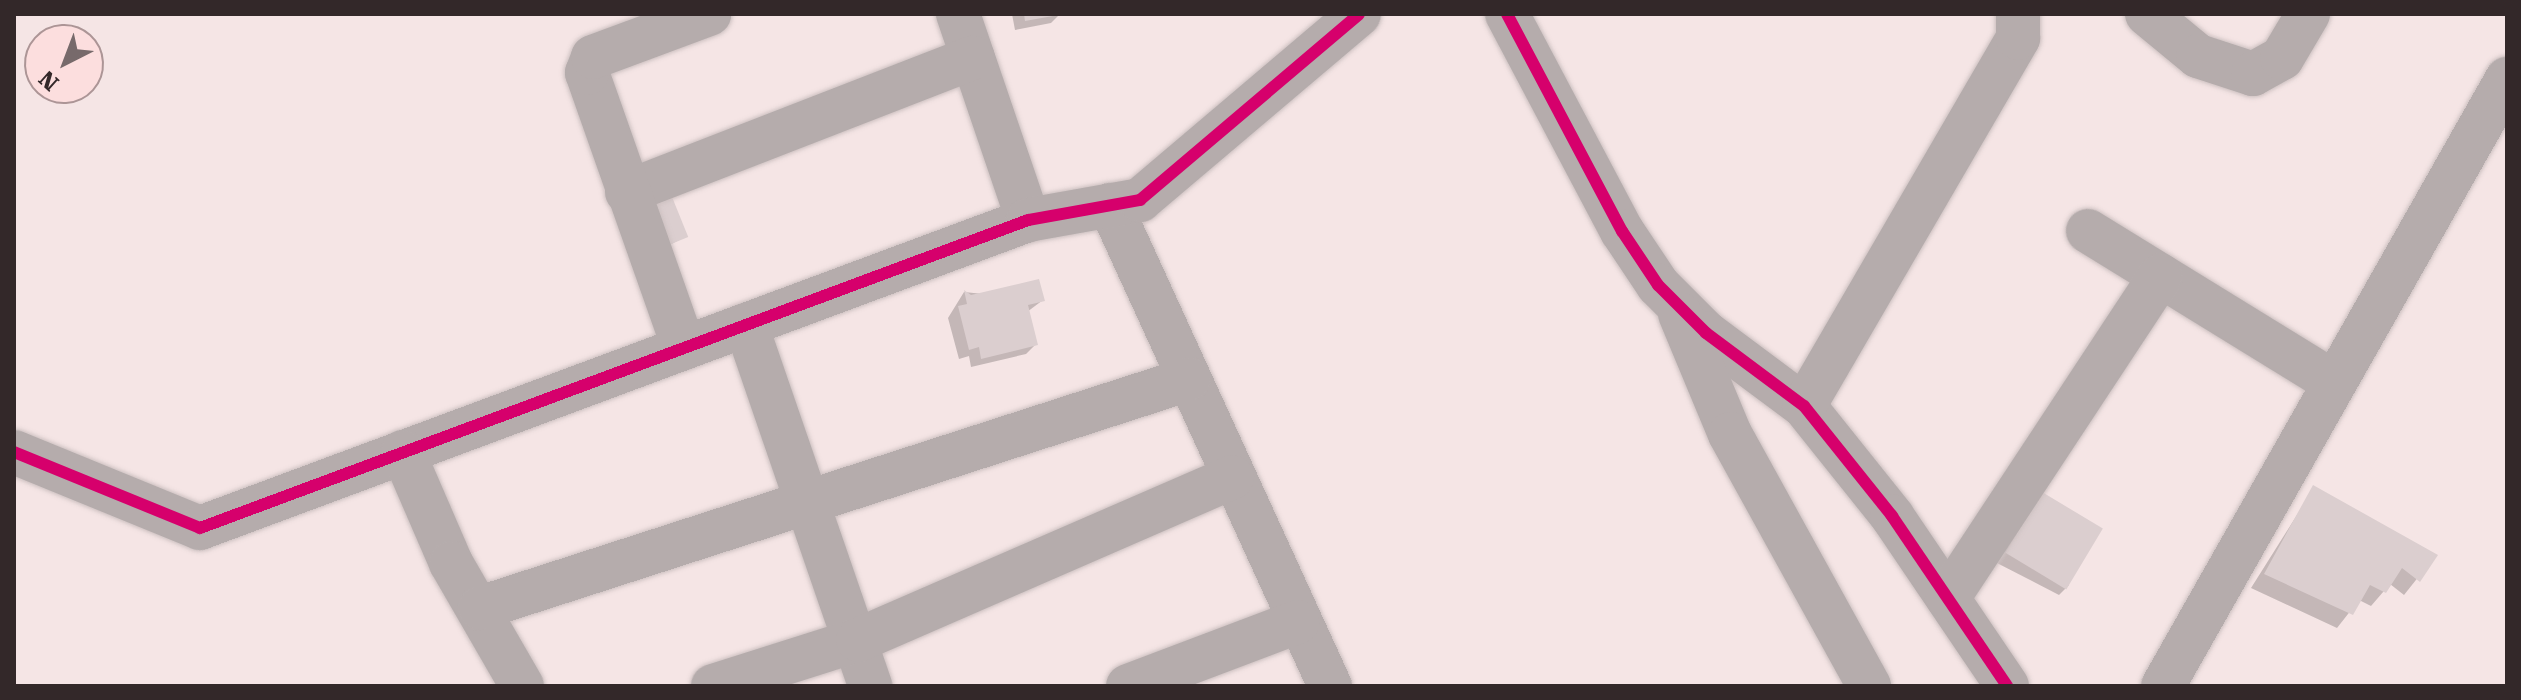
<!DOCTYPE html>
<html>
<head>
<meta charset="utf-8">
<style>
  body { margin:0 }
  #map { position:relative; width:2521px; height:700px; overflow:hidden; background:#f5e5e5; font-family:"Roboto Serif",serif }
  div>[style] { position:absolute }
  .shadow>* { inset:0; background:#0003 }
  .building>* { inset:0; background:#dbcecf; transform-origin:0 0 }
  .roads { filter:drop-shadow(0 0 2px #cdc1c1) drop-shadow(0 0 2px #cdc1c1) }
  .minor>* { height:44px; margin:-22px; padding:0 22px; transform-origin:22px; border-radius:22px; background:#b5acac }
  .cycleway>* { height:12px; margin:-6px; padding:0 6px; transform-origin:6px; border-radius:6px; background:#d6006c }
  span { translate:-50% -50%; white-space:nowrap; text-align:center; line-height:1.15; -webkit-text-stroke:7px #fcdede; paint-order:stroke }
  .frame { position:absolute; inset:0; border:16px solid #332829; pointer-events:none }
  .north { position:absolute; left:24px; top:24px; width:80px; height:80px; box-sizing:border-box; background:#fcdede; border:2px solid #ac9596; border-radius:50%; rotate:222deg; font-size:22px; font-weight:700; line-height:32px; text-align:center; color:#332829 }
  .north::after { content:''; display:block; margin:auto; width:28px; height:36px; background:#776a6b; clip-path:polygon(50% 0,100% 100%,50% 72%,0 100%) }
</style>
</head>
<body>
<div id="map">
  <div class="shadow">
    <i style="clip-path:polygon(1012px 14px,1060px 14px,1051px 23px,1015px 30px)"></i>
    <i style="clip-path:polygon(627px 212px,686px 236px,646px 258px)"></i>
    <i style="clip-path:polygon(964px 292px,1043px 300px,1027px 312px,1036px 344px,1026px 354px,971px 367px,969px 356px,959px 359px,948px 318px)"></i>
    <i style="clip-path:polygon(2314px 488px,2435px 556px,2404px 595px,2390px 584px,2371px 606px,2359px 600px,2337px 628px,2251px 588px)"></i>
    <i style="clip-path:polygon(2042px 495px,2069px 585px,2059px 595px,1995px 562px)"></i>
  </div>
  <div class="building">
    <i style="clip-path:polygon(1024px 14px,1053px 14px,1053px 16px,1025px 21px)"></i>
    <i style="left:668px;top:187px;width:54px;height:35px;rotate:68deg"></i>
    <i style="clip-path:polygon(1039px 279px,1045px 301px,1028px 305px,1038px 345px,981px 359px,979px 347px,969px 350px,958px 306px,967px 304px,964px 290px,971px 295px)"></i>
    <i style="clip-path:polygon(2313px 485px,2438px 555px,2420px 582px,2402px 568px,2386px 593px,2370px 585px,2353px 615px,2264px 574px)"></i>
    <i style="left:2042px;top:492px;width:71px;height:71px;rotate:31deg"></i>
  </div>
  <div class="roads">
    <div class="minor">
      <i style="left:958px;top:14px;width:218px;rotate:71.2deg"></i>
      <i style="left:1507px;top:14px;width:246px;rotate:62.1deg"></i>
      <i style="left:1622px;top:231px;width:65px;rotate:56.3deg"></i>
      <i style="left:1658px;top:285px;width:68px;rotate:45deg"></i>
      <i style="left:1706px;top:333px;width:122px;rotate:36.7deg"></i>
      <i style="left:1804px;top:406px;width:141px;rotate:51.3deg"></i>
      <i style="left:1892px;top:516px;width:205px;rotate:55.9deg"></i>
      <i style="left:2147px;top:14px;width:66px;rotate:39.5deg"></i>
      <i style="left:2198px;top:56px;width:58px;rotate:18.1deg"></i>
      <i style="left:2253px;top:74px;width:33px;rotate:-29deg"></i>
      <i style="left:2282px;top:58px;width:51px;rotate:-59.4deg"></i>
      <i style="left:627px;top:192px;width:371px;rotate:-21.2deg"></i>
      <i style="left:1110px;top:205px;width:529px;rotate:65.42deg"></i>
      <i style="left:2088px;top:231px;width:288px;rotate:31.6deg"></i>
      <i style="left:1680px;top:314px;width:130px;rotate:67.4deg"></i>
      <i style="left:1730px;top:434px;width:288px;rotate:61.1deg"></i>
      <i style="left:746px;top:325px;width:382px;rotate:71deg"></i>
      <i style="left:684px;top:348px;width:292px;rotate:-109.4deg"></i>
      <i style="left:587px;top:73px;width:17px;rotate:-69deg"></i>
      <i style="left:593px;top:57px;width:124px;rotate:-20.3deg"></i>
      <i style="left:1804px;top:406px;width:426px;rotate:-59.8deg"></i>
      <i style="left:2018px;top:38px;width:24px;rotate:-90deg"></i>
      <i style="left:14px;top:452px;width:201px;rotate:22.2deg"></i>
      <i style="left:200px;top:528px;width:883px;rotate:-20.4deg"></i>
      <i style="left:1028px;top:220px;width:114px;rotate:-10.1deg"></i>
      <i style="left:1140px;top:200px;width:287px;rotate:-40.3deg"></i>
      <i style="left:403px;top:452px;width:121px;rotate:66.6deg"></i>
      <i style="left:451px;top:563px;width:142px;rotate:60deg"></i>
      <i style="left:1948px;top:598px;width:386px;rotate:-56.6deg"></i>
      <i style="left:480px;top:608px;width:745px;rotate:-17.9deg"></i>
      <i style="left:713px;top:686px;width:152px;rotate:-17.6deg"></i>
      <i style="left:858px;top:640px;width:408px;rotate:-23.5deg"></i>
      <i style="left:1128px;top:686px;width:181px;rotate:-20.7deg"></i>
      <i style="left:2163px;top:686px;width:698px;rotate:-60.46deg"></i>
    </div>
  </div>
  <div class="cycleway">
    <i style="left:1507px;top:14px;width:246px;rotate:62.1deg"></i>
    <i style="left:1622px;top:231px;width:65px;rotate:56.3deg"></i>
    <i style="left:1658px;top:285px;width:68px;rotate:45deg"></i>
    <i style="left:1706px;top:333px;width:122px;rotate:36.7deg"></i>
    <i style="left:1804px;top:406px;width:141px;rotate:51.3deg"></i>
    <i style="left:1892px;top:516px;width:205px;rotate:55.9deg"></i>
    <i style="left:14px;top:452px;width:201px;rotate:22.2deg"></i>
    <i style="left:200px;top:528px;width:883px;rotate:-20.4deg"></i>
    <i style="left:1028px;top:220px;width:114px;rotate:-10.1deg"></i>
    <i style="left:1140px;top:200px;width:287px;rotate:-40.3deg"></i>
  </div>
  <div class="frame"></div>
  <div class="north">N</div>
</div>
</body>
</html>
